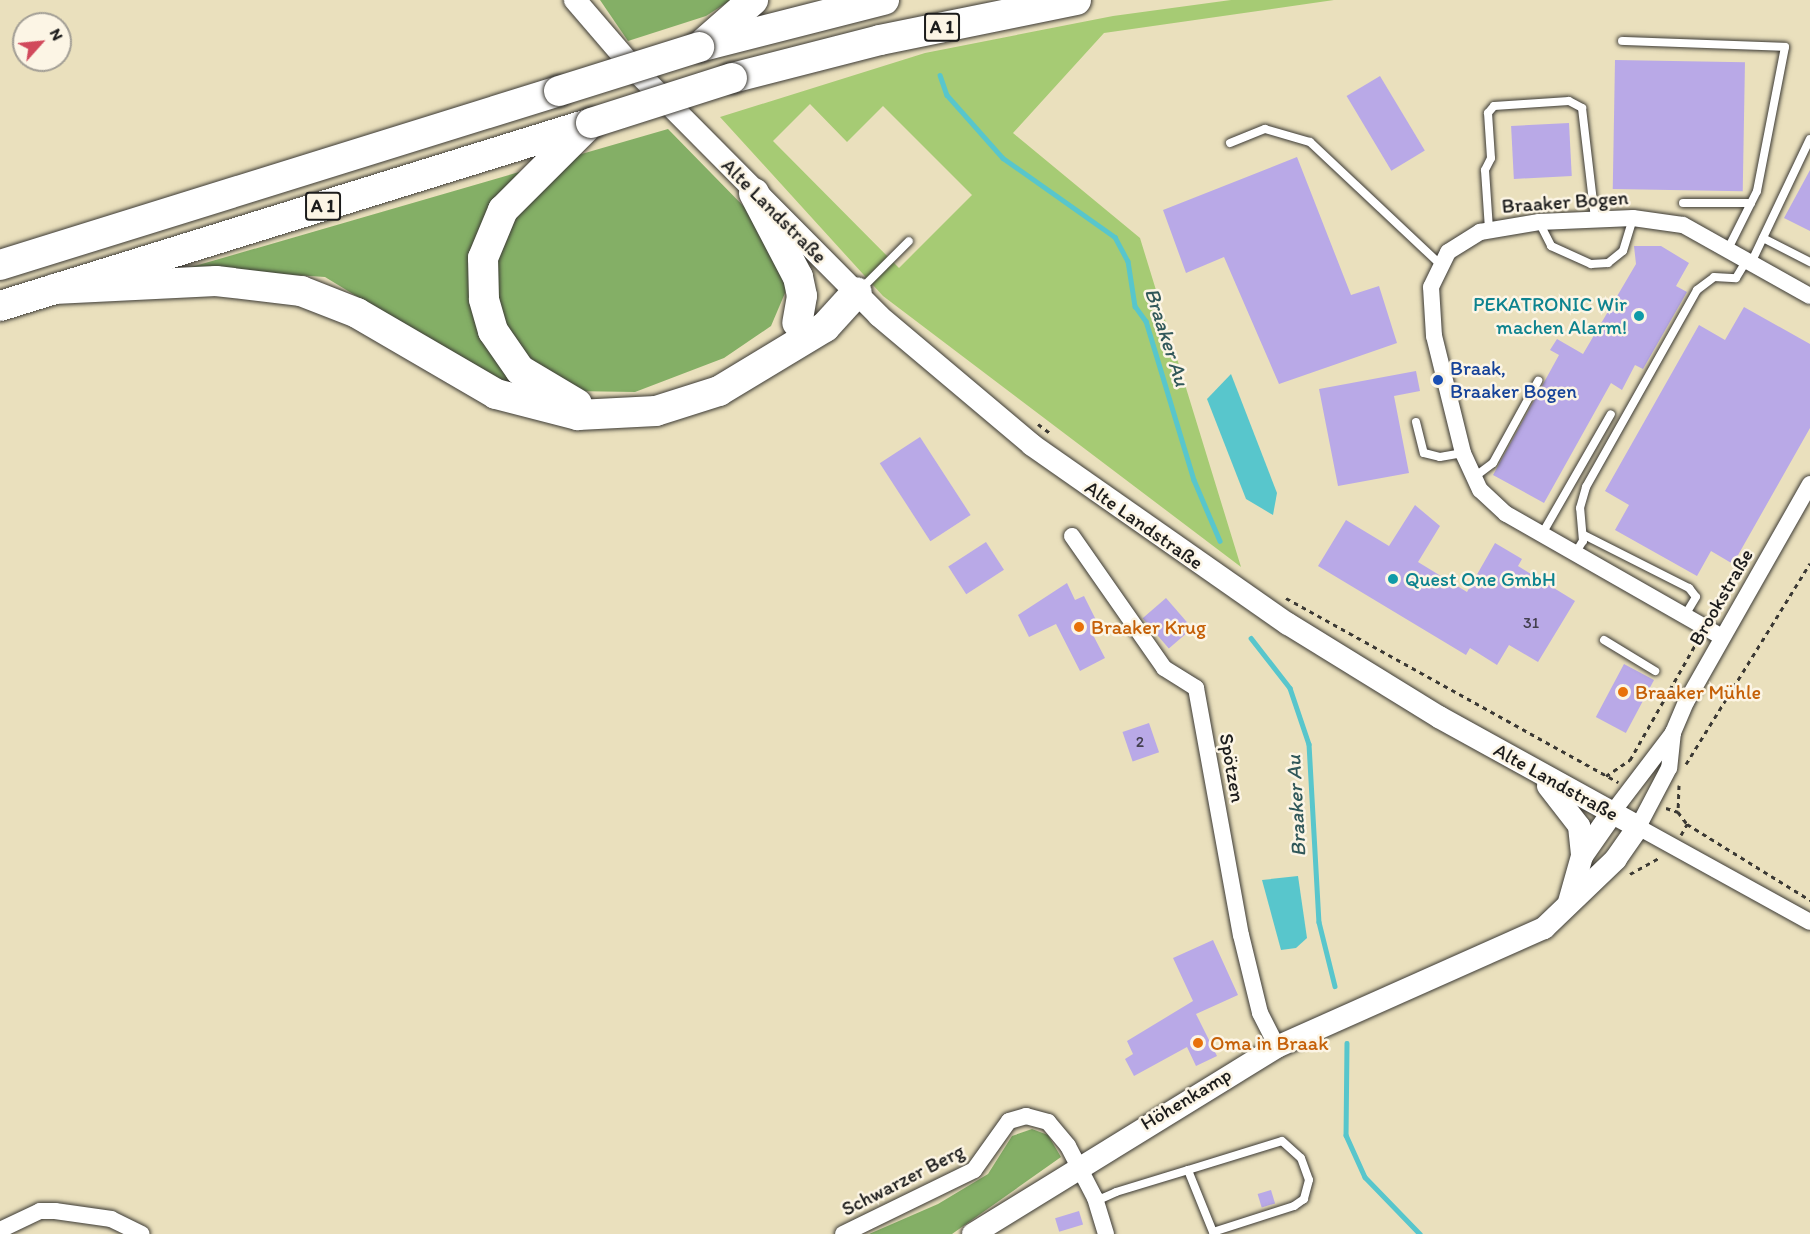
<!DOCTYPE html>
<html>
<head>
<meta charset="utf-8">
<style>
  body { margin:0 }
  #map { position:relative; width:1810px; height:1234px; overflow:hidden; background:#eae0bd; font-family:Itim,sans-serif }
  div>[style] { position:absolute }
  .green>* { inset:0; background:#a6cb74 }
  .forest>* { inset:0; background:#84af66 }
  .water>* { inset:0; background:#58c6cc }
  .stream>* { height:4.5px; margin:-2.25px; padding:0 2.25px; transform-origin:2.25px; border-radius:2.25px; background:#58c6cc }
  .building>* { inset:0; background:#b9a9e7; transform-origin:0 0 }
  .path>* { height:3px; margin-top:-1.5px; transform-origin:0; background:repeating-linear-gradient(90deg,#3b3934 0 4.5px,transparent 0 9px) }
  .roads { filter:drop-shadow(0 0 2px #3b3934) drop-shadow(0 0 2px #3b3934) }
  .service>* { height:8px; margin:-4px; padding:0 4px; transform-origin:4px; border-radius:4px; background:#fff }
  .minor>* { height:16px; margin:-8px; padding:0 8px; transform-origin:8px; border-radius:8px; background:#fff }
  .secondary>* { height:22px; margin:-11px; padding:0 11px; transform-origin:11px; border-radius:11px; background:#fff }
  .motorway>* { height:30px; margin:-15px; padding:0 15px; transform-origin:15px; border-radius:15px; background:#fff }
  .bridges { filter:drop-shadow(0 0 2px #3b3934) drop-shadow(0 0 2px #3b3934) }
  .motorway-bridge>* { height:30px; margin:-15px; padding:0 15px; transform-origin:15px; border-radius:15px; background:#fff }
  .dots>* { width:16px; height:16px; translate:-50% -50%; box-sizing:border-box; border:3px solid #fcf5e5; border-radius:50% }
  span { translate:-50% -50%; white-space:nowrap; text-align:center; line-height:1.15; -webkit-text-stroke:5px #fcf5e5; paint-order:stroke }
  .number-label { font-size:16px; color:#433f4f }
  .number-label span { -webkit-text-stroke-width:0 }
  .shield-label span { padding:2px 4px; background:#fcf5e5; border:2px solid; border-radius:4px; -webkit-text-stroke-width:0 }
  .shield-label { font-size:18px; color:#1c1c1c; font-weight:700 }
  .street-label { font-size:20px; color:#1c1c1c }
  .culture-label { font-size:20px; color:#0d838f }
  .right { translate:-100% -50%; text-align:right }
  .left { translate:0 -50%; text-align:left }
  .transit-label { font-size:20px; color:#164399 }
  .food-label { font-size:20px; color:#c56008 }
  .water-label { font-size:21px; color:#31585a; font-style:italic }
  .north { position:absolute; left:12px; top:12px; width:60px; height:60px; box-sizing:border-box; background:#fcf5e5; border:2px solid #a29e95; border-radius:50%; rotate:63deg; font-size:16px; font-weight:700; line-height:24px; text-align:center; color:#1c1c1c }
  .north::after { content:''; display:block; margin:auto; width:21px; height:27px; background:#d1495b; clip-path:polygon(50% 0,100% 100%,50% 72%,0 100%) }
</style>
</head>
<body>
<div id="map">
  <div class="green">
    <i style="clip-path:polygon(evenodd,1231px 0,1334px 0,1104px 33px,1013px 133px,1140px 238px,1241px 567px,883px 296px,720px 117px,925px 53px,1113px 16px,1231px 0,810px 104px,847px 142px,883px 106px,972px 195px,899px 268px,773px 141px,810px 104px)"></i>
  </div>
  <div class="forest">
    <i style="clip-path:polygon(600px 0,731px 0,706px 16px,628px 41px)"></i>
    <i style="clip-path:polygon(668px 129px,756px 219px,788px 286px,771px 326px,724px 358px,635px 392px,511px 390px,325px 277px,188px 268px)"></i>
    <i style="clip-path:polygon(1032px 1129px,1048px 1135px,1061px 1157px,952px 1234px,869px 1234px,938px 1204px,988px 1174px,1012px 1136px)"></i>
  </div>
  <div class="water">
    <i style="clip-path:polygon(1231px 374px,1277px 493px,1273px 515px,1246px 499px,1207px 399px)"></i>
    <i style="clip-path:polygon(1298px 876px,1307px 938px,1296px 948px,1281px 950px,1262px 880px)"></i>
  </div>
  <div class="stream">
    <i style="left:940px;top:75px;width:21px;rotate:71deg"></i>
    <i style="left:947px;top:95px;width:84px;rotate:48.4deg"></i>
    <i style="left:1003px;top:158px;width:137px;rotate:35.2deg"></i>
    <i style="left:1115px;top:237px;width:27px;rotate:62deg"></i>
    <i style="left:1128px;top:261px;width:46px;rotate:81.2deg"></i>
    <i style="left:1135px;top:306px;width:19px;rotate:54deg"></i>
    <i style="left:1146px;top:321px;width:166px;rotate:73.2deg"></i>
    <i style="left:1194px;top:480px;width:66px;rotate:66.9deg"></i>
    <i style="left:1251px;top:638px;width:63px;rotate:52deg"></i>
    <i style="left:1290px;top:688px;width:59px;rotate:71.3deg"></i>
    <i style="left:1309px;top:744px;width:178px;rotate:86.8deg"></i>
    <i style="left:1319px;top:922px;width:66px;rotate:76deg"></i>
    <i style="left:1347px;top:1043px;width:92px;rotate:90.6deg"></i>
    <i style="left:1346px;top:1135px;width:46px;rotate:65.7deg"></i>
    <i style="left:1365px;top:1177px;width:79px;rotate:46deg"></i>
  </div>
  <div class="building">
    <i style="left:1615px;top:60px;width:130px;height:129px;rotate:1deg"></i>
    <i style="left:1380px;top:76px;width:87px;height:39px;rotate:59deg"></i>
    <i style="left:1569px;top:123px;width:53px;height:58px;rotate:87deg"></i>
    <i style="clip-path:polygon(1297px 157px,1351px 295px,1379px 286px,1397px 343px,1279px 384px,1224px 257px,1186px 273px,1163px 210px)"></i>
    <i style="clip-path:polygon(1810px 170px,1810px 231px,1784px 218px)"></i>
    <i style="clip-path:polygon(1634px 246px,1661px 246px,1689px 263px,1676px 286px,1687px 292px,1643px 369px,1635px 365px,1622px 390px,1611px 383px,1544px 503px,1493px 475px,1559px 355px,1550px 350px,1557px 339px,1583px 354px,1636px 264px)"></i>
    <i style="clip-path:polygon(1744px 307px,1810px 344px,1810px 428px,1733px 564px,1711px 551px,1697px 576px,1615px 530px,1629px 505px,1605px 491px,1699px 325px,1725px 340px)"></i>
    <i style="clip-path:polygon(1416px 371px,1420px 391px,1394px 396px,1409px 473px,1338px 486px,1319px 389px)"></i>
    <i style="left:920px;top:437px;width:93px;height:48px;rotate:57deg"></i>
    <i style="clip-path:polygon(1415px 505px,1440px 526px,1418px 562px,1467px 592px,1495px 543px,1522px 559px,1518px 566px,1575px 601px,1538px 662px,1509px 645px,1497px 665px,1470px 648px,1466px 655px,1318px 566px,1346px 520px,1389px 546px)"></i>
    <i style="left:986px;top:542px;width:33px;height:45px;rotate:57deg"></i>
    <i style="clip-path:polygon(1067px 583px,1075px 600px,1084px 596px,1101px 630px,1093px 635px,1105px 658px,1080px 671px,1056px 624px,1029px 637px,1018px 615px)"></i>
    <i style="left:1166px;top:598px;width:40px;height:31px;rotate:49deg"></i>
    <i style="left:1624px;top:664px;width:34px;height:60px;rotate:28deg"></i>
    <i style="left:1149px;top:723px;width:31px;height:28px;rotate:71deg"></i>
    <i style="clip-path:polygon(1213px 940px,1238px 995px,1196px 1014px,1217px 1056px,1196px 1066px,1187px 1047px,1134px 1076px,1125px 1059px,1133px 1054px,1127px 1041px,1193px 1001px,1173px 958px)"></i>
    <i style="left:1271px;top:1190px;width:14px;height:14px;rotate:73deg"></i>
    <i style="left:1079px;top:1211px;width:14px;height:25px;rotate:73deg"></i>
  </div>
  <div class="path">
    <i style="left:1038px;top:424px;width:15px;rotate:37deg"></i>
    <i style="left:1286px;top:598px;width:380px;rotate:29deg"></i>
    <i style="left:1686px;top:764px;width:236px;rotate:-58.3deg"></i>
    <i style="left:1606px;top:776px;width:29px;rotate:-34deg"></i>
    <i style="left:1630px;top:760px;width:138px;rotate:-60.5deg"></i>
    <i style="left:1679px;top:785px;width:27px;rotate:92deg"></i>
    <i style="left:1678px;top:812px;width:15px;rotate:53deg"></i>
    <i style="left:1687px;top:824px;width:145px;rotate:31.7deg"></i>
    <i style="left:1666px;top:808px;width:13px;rotate:18deg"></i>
    <i style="left:1681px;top:835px;width:13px;rotate:-61deg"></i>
    <i style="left:1630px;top:874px;width:35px;rotate:-29deg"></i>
  </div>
  <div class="roads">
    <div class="service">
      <i style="left:1622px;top:41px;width:163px;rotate:2.1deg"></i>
      <i style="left:1785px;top:47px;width:147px;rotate:101deg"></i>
      <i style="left:1757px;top:191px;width:65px;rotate:116.6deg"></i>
      <i style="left:1230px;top:143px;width:38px;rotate:-22deg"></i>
      <i style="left:1265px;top:129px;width:47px;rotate:16.1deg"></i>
      <i style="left:1310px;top:142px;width:178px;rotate:43.2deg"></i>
      <i style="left:1683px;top:203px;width:68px"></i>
      <i style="left:1539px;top:222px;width:27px;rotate:63deg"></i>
      <i style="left:1551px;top:246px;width:44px;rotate:24.2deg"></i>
      <i style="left:1591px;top:264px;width:17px;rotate:-3deg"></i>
      <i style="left:1608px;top:263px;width:19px;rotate:-39deg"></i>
      <i style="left:1623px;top:251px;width:34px;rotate:-73deg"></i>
      <i style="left:1489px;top:229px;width:59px;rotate:-93.9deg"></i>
      <i style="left:1485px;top:170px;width:13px;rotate:-63deg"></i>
      <i style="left:1491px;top:158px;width:45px;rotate:-93.8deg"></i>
      <i style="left:1488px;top:113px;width:9px;rotate:-49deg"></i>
      <i style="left:1494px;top:106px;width:75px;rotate:-3.8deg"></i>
      <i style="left:1569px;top:101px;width:15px;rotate:28deg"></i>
      <i style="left:1582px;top:108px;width:111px;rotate:83.3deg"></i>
      <i style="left:1763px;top:238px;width:53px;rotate:27.1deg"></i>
      <i style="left:1751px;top:263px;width:137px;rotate:-64.6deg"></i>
      <i style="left:860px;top:290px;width:69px;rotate:-45deg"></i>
      <i style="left:1416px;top:422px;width:32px;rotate:76deg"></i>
      <i style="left:1424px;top:453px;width:16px;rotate:14deg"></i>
      <i style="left:1440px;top:457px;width:23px;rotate:-10deg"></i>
      <i style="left:1473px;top:478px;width:25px;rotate:-37deg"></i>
      <i style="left:1493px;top:463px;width:94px;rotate:-61.2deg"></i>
      <i style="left:1542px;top:534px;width:138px;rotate:-60.1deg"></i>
      <i style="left:1584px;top:535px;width:118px;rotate:26.8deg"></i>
      <i style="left:1689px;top:588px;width:11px;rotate:52deg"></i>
      <i style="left:1696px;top:597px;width:21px;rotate:121deg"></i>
      <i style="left:1576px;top:552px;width:13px;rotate:-58deg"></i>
      <i style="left:1583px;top:541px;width:33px;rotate:-95deg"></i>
      <i style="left:1580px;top:508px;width:22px;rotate:-74deg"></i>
      <i style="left:1586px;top:487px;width:226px;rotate:-60.6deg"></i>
      <i style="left:1697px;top:290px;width:21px;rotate:-37deg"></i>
      <i style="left:1714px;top:277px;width:22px;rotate:3deg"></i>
      <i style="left:1736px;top:278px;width:21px;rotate:-59deg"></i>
      <i style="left:1604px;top:640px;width:60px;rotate:31.3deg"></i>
      <i style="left:1096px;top:1201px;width:22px;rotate:-24deg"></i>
      <i style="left:1116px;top:1192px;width:75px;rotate:-17deg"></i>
      <i style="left:1188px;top:1170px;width:98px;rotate:-17.1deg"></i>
      <i style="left:1282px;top:1141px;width:25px;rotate:42deg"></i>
      <i style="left:1301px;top:1158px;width:23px;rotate:70deg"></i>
      <i style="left:1309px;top:1180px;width:20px;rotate:105deg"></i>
      <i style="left:1304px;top:1199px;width:12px;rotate:145deg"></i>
      <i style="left:1294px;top:1206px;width:85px;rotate:162.2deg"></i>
      <i style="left:1213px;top:1232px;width:67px;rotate:-112deg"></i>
    </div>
    <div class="minor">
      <i style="left:1810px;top:484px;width:251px;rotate:119.6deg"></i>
      <i style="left:1686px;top:702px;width:33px;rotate:113deg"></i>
      <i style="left:1673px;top:732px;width:36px;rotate:96deg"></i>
      <i style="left:1669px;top:768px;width:67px;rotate:117.7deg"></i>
      <i style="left:1638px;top:827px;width:196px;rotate:28.9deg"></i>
      <i style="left:1072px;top:536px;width:161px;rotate:55.1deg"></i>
      <i style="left:1164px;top:668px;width:38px;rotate:32deg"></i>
      <i style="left:1196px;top:688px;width:251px;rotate:79.7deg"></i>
      <i style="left:1241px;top:935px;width:80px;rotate:76.3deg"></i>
      <i style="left:1260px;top:1013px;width:38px;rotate:63deg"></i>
      <i style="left:1722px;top:637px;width:249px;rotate:-150.3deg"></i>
      <i style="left:1506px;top:514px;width:35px;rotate:-137deg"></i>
      <i style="left:1480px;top:490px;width:41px;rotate:-114.7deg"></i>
      <i style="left:1463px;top:453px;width:121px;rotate:-103.9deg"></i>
      <i style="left:1434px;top:336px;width:49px;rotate:-93.5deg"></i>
      <i style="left:1431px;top:287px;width:39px;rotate:-64deg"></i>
      <i style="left:1448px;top:252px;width:38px;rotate:-32deg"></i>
      <i style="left:1480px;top:232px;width:60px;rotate:-9.6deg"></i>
      <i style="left:1539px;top:222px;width:94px;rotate:-2.4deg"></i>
      <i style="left:1633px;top:218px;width:50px;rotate:8deg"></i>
      <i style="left:1683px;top:225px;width:145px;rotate:29.2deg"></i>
      <i style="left:1612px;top:813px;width:101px;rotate:-52.7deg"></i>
      <i style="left:0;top:1230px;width:44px;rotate:-25.4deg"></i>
      <i style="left:40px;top:1211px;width:15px"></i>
      <i style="left:55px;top:1211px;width:57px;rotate:8.1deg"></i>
      <i style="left:111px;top:1219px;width:34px;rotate:26deg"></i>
      <i style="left:843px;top:1234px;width:146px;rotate:-26deg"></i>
      <i style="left:974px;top:1170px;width:60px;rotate:-54.5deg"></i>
      <i style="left:1009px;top:1121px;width:18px;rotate:-16deg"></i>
      <i style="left:1026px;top:1116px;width:23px;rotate:15deg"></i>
      <i style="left:1048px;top:1122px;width:31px;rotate:50deg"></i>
      <i style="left:1068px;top:1146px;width:59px;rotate:62.6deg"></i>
      <i style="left:1095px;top:1198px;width:38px;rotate:73deg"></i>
    </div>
    <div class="secondary">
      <i style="left:575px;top:0;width:94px;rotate:49.3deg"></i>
      <i style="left:636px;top:71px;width:345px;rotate:45.2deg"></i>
      <i style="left:879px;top:316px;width:200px;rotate:40.1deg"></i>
      <i style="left:1032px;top:445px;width:312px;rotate:35deg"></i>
      <i style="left:1288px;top:624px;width:177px;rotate:31.6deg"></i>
      <i style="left:1439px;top:717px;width:227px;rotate:28.9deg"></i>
      <i style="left:1638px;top:827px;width:39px;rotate:125deg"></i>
      <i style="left:1616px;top:859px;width:100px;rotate:136.2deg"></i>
      <i style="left:1544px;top:928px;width:292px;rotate:156deg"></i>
      <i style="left:1277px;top:1047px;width:357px;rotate:148.4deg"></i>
      <i style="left:1548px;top:786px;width:51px;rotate:52.2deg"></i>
      <i style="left:1579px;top:826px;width:30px;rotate:84deg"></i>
      <i style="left:1569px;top:902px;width:48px;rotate:-74.2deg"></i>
      <i style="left:1582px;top:856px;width:52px;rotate:-55.1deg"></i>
    </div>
    <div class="motorway">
      <i style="left:705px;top:42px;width:64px;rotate:-41.2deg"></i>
      <i style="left:699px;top:47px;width:191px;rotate:-14.3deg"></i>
      <i style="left:732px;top:78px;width:153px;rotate:-14.4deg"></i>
      <i style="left:880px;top:40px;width:200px;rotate:-11.5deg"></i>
      <i style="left:754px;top:193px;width:95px;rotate:62.4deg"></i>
      <i style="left:798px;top:277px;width:19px;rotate:78deg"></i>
      <i style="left:802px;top:296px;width:27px;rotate:100deg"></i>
      <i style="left:0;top:265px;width:585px;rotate:-17.29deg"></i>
      <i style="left:54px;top:289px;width:162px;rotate:-2.8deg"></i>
      <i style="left:216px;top:281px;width:86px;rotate:6.7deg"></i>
      <i style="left:301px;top:291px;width:60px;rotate:21.4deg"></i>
      <i style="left:357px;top:313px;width:161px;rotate:30.2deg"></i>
      <i style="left:496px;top:394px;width:85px;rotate:14.4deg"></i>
      <i style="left:578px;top:415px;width:78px;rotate:-2.9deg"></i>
      <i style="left:656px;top:411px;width:66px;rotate:-17.6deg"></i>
      <i style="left:719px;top:391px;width:124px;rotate:-31.1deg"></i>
      <i style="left:825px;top:327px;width:47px;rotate:-47.6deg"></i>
      <i style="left:0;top:306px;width:619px;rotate:-17.2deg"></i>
      <i style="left:577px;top:404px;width:66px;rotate:-149.2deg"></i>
      <i style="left:520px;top:370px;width:47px;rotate:-124.7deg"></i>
      <i style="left:493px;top:331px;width:33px;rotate:-106deg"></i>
      <i style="left:484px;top:299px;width:41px;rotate:-91.4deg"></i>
      <i style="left:483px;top:258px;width:52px;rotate:-67.4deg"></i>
      <i style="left:503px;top:210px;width:117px;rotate:-45deg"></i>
    </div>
  </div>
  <div class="bridges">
    <div class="motorway-bridge">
      <i style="left:559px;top:91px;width:147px;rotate:-17.4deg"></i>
      <i style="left:591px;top:123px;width:148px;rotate:-17.7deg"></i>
    </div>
  </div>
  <div class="dots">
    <i style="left:1639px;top:316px;background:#0f9aa8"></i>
    <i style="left:1438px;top:380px;background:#1a4fb4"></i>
    <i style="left:1393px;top:579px;background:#0f9aa8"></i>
    <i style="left:1079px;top:627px;background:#e8710a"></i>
    <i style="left:1623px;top:692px;background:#e8710a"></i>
    <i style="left:1198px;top:1043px;background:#e8710a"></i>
  </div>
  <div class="number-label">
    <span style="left:1531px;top:623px">31</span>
    <span style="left:1140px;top:742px">2</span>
  </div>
  <div class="shield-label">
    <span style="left:942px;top:27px">A 1</span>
    <span style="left:323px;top:206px">A 1</span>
  </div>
  <div class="street-label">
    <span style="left:1565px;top:202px;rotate:-4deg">Braaker Bogen</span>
    <span style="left:774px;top:211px;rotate:45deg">Alte Landstraße</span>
    <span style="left:1144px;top:525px;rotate:35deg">Alte Landstraße</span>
    <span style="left:1721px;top:597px;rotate:-60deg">Brookstraße</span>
    <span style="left:1232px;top:768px;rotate:80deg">Spötzen</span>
    <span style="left:1556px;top:782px;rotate:29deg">Alte Landstraße</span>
    <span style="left:1186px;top:1099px;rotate:-31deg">Höhenkamp</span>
    <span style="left:903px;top:1180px;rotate:-27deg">Schwarzer Berg</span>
  </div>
  <div class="culture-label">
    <span class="right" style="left:1627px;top:316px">PEKATRONIC Wir<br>machen Alarm!</span>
    <span class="left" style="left:1405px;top:579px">Quest One GmbH</span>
  </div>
  <div class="transit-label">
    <span class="left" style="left:1450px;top:380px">Braak,<br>Braaker Bogen</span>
  </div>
  <div class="food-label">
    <span class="left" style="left:1091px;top:627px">Braaker Krug</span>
    <span class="left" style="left:1635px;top:692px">Braaker Mühle</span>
    <span class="left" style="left:1210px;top:1043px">Oma in Braak</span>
  </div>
  <div class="water-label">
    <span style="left:1167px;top:337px;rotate:72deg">Braaker Au</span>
    <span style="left:1296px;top:806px;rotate:-93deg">Braaker Au</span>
  </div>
  <div class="north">N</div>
</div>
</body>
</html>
